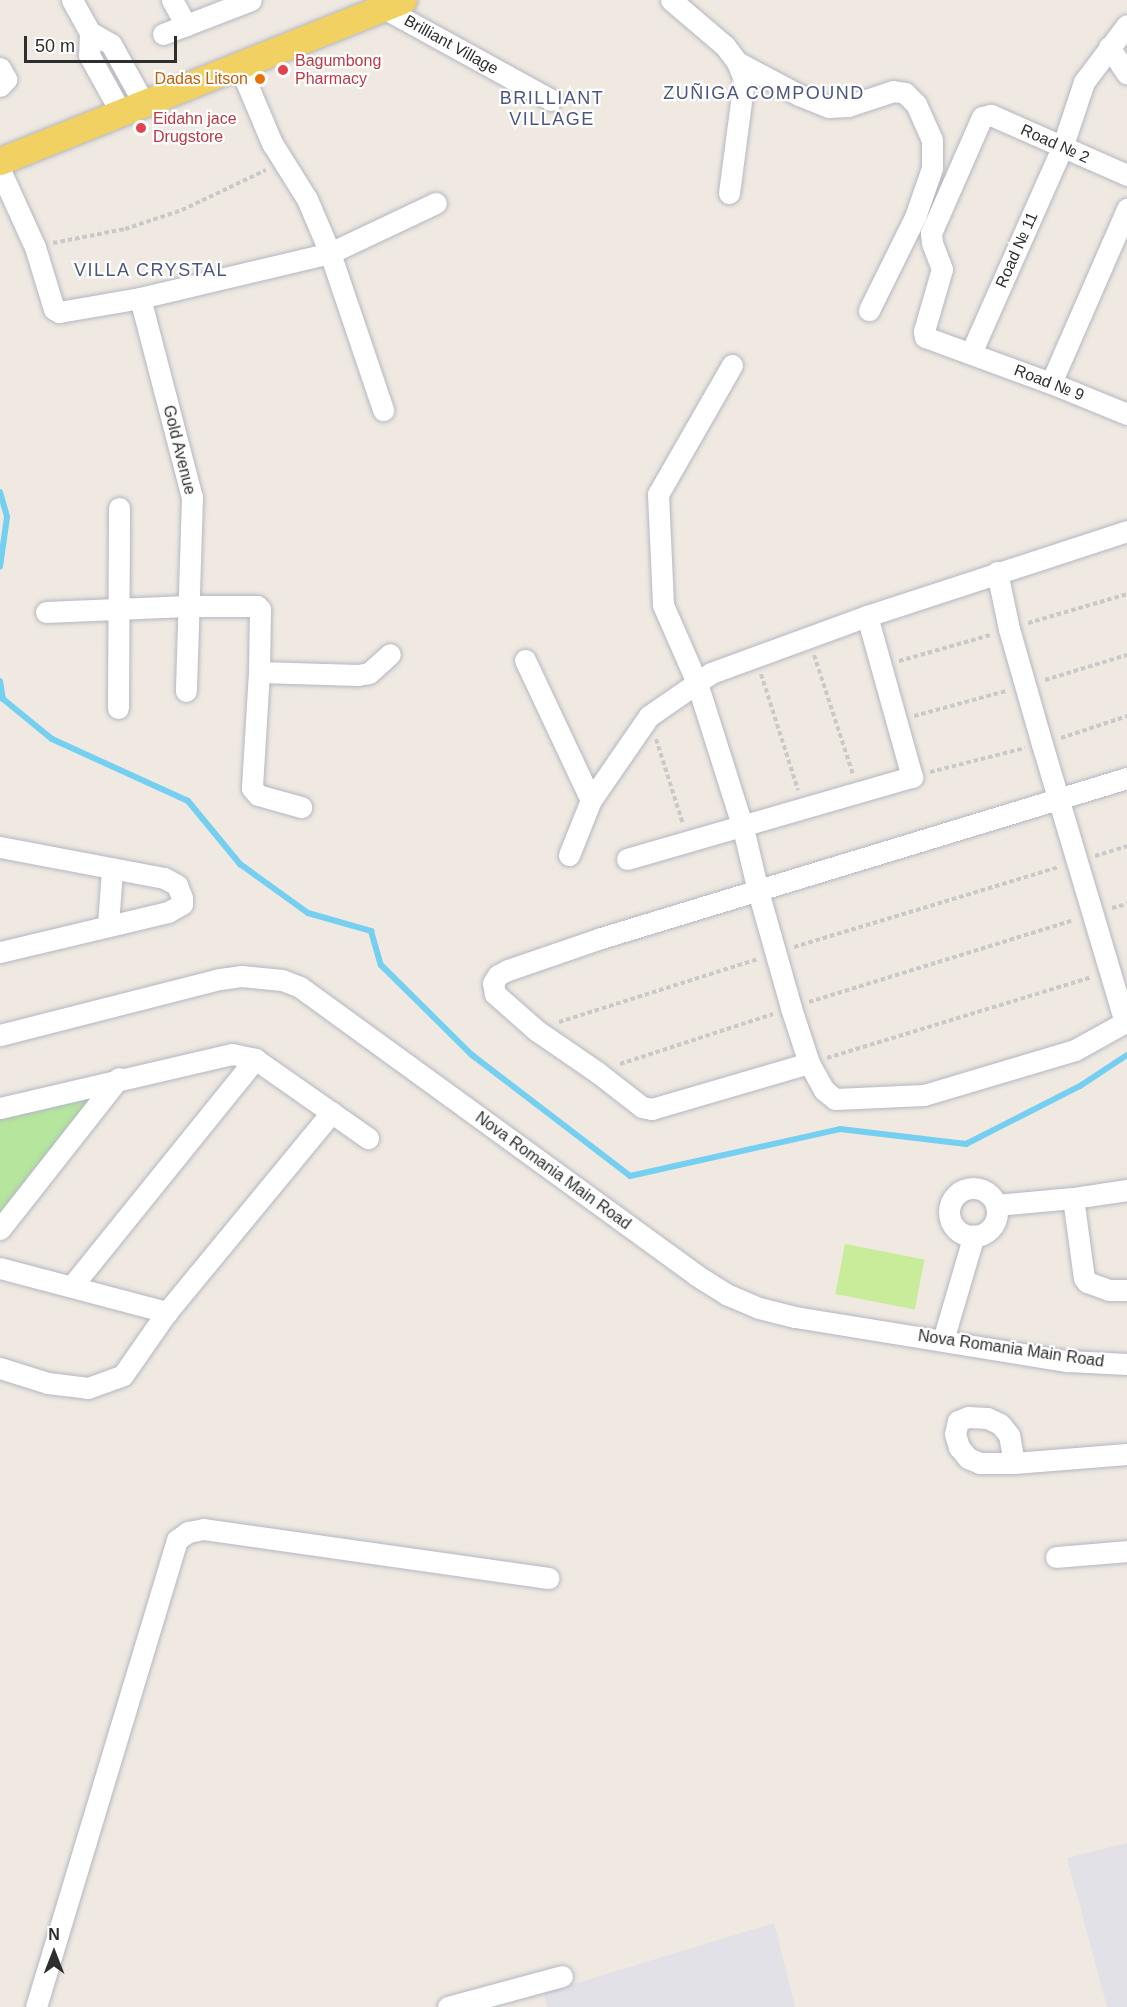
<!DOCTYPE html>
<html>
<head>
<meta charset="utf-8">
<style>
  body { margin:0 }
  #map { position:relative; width:1127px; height:2007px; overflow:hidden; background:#efe9e1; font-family:Helvetica,sans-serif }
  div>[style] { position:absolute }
  .industrial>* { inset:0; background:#e3e1e8 }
  .green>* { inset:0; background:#b6e59e }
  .pitch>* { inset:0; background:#c9ec9a; transform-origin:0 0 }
  .stream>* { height:6px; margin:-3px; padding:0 3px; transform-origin:3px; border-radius:3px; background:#75cff0 }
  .path>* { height:4px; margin-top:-2px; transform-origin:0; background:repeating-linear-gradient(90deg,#c9c9c9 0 4.5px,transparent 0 7.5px) }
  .roads { filter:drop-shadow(0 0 2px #b4b7c1) drop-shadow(0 0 2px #b4b7c1) }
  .minor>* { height:21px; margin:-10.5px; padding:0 10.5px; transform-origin:10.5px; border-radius:10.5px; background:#fff }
  .minor>.ring { margin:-10.5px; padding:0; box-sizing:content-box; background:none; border:21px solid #fff; border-radius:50% }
  .major>* { height:27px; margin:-13.5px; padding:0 13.5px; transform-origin:13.5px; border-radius:13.5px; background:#f2d163 }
  .dots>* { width:16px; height:16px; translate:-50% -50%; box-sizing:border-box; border:3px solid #fff; border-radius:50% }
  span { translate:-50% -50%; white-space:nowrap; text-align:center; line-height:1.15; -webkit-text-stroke:4.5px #fff; paint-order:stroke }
  .street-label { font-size:16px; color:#2e2e2e }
  .health-label { font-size:16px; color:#be3a42 }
  .left { translate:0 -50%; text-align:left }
  .food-label { font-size:16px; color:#c56008 }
  .right { translate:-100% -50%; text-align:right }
  .neighbourhood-label { font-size:18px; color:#4d5680; letter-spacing:1.5px }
  .north { position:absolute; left:24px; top:1923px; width:60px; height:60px; -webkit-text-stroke:4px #fff; paint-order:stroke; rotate:0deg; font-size:16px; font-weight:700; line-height:24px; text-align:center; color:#2e2e2e }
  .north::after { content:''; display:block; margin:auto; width:21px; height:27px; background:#2e2e2e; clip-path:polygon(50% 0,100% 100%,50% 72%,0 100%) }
  .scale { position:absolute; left:24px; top:36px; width:153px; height:27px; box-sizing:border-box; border:3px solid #2e2e2e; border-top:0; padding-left:8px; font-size:18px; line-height:21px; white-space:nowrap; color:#2e2e2e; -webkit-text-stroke:4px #fff; paint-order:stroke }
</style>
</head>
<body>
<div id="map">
  <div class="industrial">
    <i style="clip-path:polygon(1127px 1843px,1127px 2007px,1107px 2007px,1067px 1858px)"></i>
    <i style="clip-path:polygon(774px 1923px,795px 2007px,547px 2007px,544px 1993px)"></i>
  </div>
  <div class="green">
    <i style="clip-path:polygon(96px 1094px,0 1213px,0 1117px)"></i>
  </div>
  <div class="pitch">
    <i style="left:845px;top:1244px;width:81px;height:51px;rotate:11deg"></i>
  </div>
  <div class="stream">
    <i style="left:0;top:492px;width:26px;rotate:74deg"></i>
    <i style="left:7px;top:517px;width:50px;rotate:98deg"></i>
    <i style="left:0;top:681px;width:18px;rotate:81deg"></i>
    <i style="left:3px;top:699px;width:63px;rotate:39.2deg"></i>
    <i style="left:52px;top:739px;width:149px;rotate:24.5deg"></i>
    <i style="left:188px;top:801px;width:82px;rotate:50.5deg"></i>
    <i style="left:240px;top:864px;width:84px;rotate:35.8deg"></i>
    <i style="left:308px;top:913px;width:66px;rotate:15.9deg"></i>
    <i style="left:371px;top:931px;width:35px;rotate:74deg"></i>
    <i style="left:381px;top:965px;width:128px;rotate:44.7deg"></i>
    <i style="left:472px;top:1055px;width:199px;rotate:37.4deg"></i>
    <i style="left:630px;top:1176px;width:215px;rotate:-12.6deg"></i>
    <i style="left:840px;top:1129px;width:127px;rotate:6.8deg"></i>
    <i style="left:966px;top:1144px;width:128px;rotate:-27deg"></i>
    <i style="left:1080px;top:1086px;width:56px;rotate:-33.4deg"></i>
  </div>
  <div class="path">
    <i style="left:53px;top:243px;width:73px;rotate:-11deg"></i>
    <i style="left:125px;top:229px;width:60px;rotate:-18.4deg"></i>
    <i style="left:182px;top:210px;width:93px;rotate:-25.5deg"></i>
    <i style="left:1028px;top:623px;width:103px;rotate:-16.3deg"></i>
    <i style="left:814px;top:655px;width:125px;rotate:71.9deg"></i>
    <i style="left:899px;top:661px;width:95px;rotate:-15.9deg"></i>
    <i style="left:761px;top:674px;width:122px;rotate:72.3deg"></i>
    <i style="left:1045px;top:680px;width:86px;rotate:-17deg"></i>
    <i style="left:914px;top:716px;width:95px;rotate:-15.2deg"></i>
    <i style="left:1061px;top:738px;width:70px;rotate:-18.4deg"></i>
    <i style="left:656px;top:739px;width:89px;rotate:72.4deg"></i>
    <i style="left:930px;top:772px;width:98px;rotate:-14.2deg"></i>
    <i style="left:1095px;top:856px;width:34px;rotate:-17deg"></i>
    <i style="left:1112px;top:908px;width:16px;rotate:-15deg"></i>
    <i style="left:794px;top:947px;width:277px;rotate:-16.8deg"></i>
    <i style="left:809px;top:1002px;width:277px;rotate:-17.2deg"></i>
    <i style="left:559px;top:1022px;width:209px;rotate:-17.6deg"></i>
    <i style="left:827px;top:1058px;width:277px;rotate:-17deg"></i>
    <i style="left:620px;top:1064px;width:161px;rotate:-18.1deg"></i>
  </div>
  <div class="roads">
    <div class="minor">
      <i style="left:72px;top:0;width:37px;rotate:61deg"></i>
      <i style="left:90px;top:32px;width:24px;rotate:30deg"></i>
      <i style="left:111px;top:44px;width:66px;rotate:61.1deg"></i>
      <i style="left:172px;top:0;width:29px;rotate:61deg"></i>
      <i style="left:379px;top:0;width:8px;rotate:67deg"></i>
      <i style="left:382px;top:7px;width:193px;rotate:28.8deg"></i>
      <i style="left:671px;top:0;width:71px;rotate:40.4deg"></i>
      <i style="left:725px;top:46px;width:20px;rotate:53deg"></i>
      <i style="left:737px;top:62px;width:18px;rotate:68deg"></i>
      <i style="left:744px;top:79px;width:115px;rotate:97.5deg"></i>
      <i style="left:90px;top:32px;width:23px;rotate:92deg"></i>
      <i style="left:89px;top:55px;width:64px;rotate:61deg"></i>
      <i style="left:163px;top:34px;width:94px;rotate:-21.1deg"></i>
      <i style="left:1109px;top:47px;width:32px;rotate:56deg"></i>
      <i style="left:737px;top:62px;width:70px;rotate:28deg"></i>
      <i style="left:799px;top:95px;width:32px;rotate:22deg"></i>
      <i style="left:829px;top:107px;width:19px;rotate:-3deg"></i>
      <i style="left:848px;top:106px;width:47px;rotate:-18.4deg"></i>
      <i style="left:893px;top:91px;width:12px;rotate:9deg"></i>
      <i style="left:905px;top:93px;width:16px;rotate:45deg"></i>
      <i style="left:916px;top:104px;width:39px;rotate:66deg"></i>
      <i style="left:932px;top:140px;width:28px;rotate:90deg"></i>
      <i style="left:932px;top:168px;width:52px;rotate:109.1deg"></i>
      <i style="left:915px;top:217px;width:104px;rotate:116.3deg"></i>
      <i style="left:239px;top:65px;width:85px;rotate:67.1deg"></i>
      <i style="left:272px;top:143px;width:66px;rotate:58deg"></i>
      <i style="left:307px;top:199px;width:59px;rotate:66.9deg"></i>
      <i style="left:330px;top:253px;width:166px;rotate:71.3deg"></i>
      <i style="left:0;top:68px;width:13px;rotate:61deg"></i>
      <i style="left:6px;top:79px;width:9px;rotate:131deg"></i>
      <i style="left:0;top:170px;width:85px;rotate:65.6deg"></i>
      <i style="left:35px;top:247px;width:65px;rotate:73deg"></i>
      <i style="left:54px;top:309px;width:6px;rotate:31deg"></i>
      <i style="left:59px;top:312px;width:82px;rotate:-9.8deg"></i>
      <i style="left:140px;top:298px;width:195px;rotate:-13.3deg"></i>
      <i style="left:330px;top:253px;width:117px;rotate:-25.3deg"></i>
      <i style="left:1127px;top:175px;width:149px;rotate:-156.2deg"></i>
      <i style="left:991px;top:115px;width:9px;rotate:167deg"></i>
      <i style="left:982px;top:117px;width:127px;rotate:113.7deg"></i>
      <i style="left:931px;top:233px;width:10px;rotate:84deg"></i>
      <i style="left:932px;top:243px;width:28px;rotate:69deg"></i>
      <i style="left:942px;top:269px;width:65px;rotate:106.2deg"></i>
      <i style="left:924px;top:331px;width:6px;rotate:81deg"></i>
      <i style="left:925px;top:337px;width:134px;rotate:20.1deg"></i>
      <i style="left:1051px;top:383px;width:82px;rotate:22.2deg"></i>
      <i style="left:140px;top:298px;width:206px;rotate:75.4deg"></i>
      <i style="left:192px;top:497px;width:194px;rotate:91.8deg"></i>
      <i style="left:971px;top:353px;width:224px;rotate:-66.1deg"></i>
      <i style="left:1062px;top:148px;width:70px;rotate:-71.6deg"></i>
      <i style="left:1084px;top:82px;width:71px;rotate:-53deg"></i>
      <i style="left:732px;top:365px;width:149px;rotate:119.8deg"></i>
      <i style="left:658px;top:494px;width:111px;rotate:87.4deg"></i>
      <i style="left:663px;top:605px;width:85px;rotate:66.4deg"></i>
      <i style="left:697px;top:683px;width:152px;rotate:72.4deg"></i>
      <i style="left:743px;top:828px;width:65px;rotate:76.6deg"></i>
      <i style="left:758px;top:891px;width:122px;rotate:74.2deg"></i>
      <i style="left:791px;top:1008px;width:58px;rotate:71.9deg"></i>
      <i style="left:809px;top:1063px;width:31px;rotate:61deg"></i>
      <i style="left:824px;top:1090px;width:14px;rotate:39deg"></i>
      <i style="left:835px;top:1099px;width:89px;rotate:-2.6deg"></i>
      <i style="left:924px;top:1095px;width:158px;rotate:-16.6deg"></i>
      <i style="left:1075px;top:1050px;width:60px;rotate:-29.1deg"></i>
      <i style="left:1051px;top:383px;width:190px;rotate:-66.4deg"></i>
      <i style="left:997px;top:572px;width:58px;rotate:78.1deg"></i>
      <i style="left:1009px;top:629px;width:120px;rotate:74deg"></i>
      <i style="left:1042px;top:744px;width:290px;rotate:73.4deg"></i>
      <i style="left:46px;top:612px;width:141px;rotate:-2.4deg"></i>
      <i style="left:187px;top:606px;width:70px"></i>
      <i style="left:257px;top:606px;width:4px;rotate:45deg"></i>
      <i style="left:260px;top:609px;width:63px;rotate:90.9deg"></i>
      <i style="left:259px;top:672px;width:116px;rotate:93.5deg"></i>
      <i style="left:252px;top:788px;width:9px;rotate:49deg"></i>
      <i style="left:258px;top:795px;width:45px;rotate:15.6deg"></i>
      <i style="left:525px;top:660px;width:155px;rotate:64.8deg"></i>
      <i style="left:259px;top:672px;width:99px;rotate:1.7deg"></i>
      <i style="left:358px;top:675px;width:11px;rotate:-10deg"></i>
      <i style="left:369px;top:673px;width:28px;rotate:-42deg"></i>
      <i style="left:118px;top:708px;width:200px;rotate:-89.7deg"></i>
      <i style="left:0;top:847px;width:167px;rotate:10.7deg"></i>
      <i style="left:164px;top:878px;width:15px;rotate:28deg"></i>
      <i style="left:177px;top:885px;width:14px;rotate:69deg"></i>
      <i style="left:182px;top:898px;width:6px;rotate:90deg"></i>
      <i style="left:182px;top:904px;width:16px;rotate:150deg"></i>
      <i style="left:168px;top:912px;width:173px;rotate:166.6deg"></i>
      <i style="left:569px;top:855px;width:59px;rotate:-68.2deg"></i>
      <i style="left:591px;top:800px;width:102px;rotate:-55.4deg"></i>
      <i style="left:649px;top:716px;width:75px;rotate:-34.7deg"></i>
      <i style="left:711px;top:673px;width:166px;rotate:-20.1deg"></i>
      <i style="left:867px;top:616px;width:274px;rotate:-18.1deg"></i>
      <i style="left:627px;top:859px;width:297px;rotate:-16.1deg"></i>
      <i style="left:912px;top:777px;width:167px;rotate:-105.6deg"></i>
      <i style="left:108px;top:925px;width:56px;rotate:-85.9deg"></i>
      <i style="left:0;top:1035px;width:227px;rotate:-14.3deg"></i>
      <i style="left:220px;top:979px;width:21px;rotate:-8deg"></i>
      <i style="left:241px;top:976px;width:41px;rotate:5.6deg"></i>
      <i style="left:282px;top:980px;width:19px;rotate:21deg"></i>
      <i style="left:300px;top:987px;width:490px;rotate:36deg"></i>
      <i style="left:696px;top:1275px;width:36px;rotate:32deg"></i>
      <i style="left:726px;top:1294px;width:36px;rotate:23deg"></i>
      <i style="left:759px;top:1308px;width:37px;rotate:14deg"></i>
      <i style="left:795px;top:1317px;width:277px;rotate:9.2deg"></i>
      <i style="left:1068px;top:1361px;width:59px;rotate:2.9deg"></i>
      <i style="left:809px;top:1063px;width:164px;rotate:163.7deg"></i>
      <i style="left:652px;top:1109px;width:10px;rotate:-169deg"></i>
      <i style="left:642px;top:1107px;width:57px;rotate:-142.1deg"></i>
      <i style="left:597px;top:1072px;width:74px;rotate:-145.5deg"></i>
      <i style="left:536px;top:1030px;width:55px;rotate:-138.7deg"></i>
      <i style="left:495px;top:994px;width:11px;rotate:-100deg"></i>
      <i style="left:493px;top:983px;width:9px;rotate:-58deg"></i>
      <i style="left:498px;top:975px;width:11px;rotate:-27deg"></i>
      <i style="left:508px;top:970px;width:98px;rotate:-19deg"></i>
      <i style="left:601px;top:938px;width:550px;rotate:-16.92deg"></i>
      <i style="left:0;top:1108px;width:238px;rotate:-13.1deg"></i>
      <i style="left:232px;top:1054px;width:24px;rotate:12deg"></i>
      <i style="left:255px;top:1059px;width:138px;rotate:35deg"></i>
      <i class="ring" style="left:949px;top:1188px;width:27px;height:27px"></i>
      <i style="left:1127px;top:1190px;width:55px;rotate:171.6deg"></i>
      <i style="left:1073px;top:1198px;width:81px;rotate:82.2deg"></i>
      <i style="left:1084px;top:1278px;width:5px;rotate:53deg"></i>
      <i style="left:1087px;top:1282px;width:23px;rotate:20deg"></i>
      <i style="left:1109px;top:1290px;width:18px"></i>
      <i style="left:996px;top:1205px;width:77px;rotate:-5.2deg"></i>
      <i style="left:0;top:1229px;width:192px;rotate:-51.8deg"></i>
      <i style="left:0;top:1268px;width:173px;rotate:14.8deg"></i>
      <i style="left:72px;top:1286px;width:292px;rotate:-51.1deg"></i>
      <i style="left:943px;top:1340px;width:109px;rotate:-73.6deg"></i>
      <i style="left:0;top:1368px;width:50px;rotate:17.4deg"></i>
      <i style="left:48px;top:1383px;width:40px;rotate:7.1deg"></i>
      <i style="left:88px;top:1388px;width:37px;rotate:-20deg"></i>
      <i style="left:123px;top:1375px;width:77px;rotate:-55.1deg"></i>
      <i style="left:167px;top:1312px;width:259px;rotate:-50.5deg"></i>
      <i style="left:1014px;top:1463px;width:28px;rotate:-100deg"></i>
      <i style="left:1009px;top:1435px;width:14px;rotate:-129deg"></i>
      <i style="left:1000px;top:1424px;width:14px;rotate:-155deg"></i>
      <i style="left:987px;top:1418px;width:19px;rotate:-177deg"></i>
      <i style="left:968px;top:1417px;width:11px;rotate:158deg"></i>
      <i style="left:958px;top:1421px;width:13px;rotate:103deg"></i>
      <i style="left:955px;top:1434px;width:14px;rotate:73deg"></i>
      <i style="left:959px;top:1447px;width:14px;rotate:51deg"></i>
      <i style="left:968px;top:1458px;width:13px;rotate:23deg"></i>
      <i style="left:980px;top:1463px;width:34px"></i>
      <i style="left:1014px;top:1463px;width:113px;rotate:-4.6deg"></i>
      <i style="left:1056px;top:1557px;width:71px;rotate:-4.8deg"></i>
      <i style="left:36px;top:2007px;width:488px;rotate:-73.2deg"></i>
      <i style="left:177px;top:1540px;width:14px;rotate:-36deg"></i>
      <i style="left:188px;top:1532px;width:16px;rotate:-11deg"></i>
      <i style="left:204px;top:1529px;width:348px;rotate:8.1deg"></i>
      <i style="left:448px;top:2007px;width:118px;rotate:-15.2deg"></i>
    </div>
    <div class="major">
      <i style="left:0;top:161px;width:434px;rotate:-21.8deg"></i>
    </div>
  </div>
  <div class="dots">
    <i style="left:283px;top:70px;background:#e0444e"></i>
    <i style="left:260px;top:79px;background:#e8710a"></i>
    <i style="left:141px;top:128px;background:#e0444e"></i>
  </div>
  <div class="street-label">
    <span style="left:451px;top:45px;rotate:29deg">Brilliant Village</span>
    <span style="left:1055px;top:144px;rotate:24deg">Road № 2</span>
    <span style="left:1017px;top:250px;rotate:-66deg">Road № 11</span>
    <span style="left:1049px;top:383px;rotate:21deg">Road № 9</span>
    <span style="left:179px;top:450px;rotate:76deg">Gold Avenue</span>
    <span style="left:553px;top:1171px;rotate:36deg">Nova Romania Main Road</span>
    <span style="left:1011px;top:1349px;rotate:8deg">Nova Romania Main Road</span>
  </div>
  <div class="health-label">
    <span class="left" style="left:295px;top:70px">Bagumbong<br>Pharmacy</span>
    <span class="left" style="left:153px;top:128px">Eidahn jace<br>Drugstore</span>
  </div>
  <div class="food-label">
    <span class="right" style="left:248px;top:79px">Dadas Litson</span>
  </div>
  <div class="neighbourhood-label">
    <span style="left:764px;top:93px">ZUÑIGA COMPOUND</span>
    <span style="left:552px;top:109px">BRILLIANT<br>VILLAGE</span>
    <span style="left:151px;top:270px">VILLA CRYSTAL</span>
  </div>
  <div class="north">N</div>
  <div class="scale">50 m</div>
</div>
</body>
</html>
